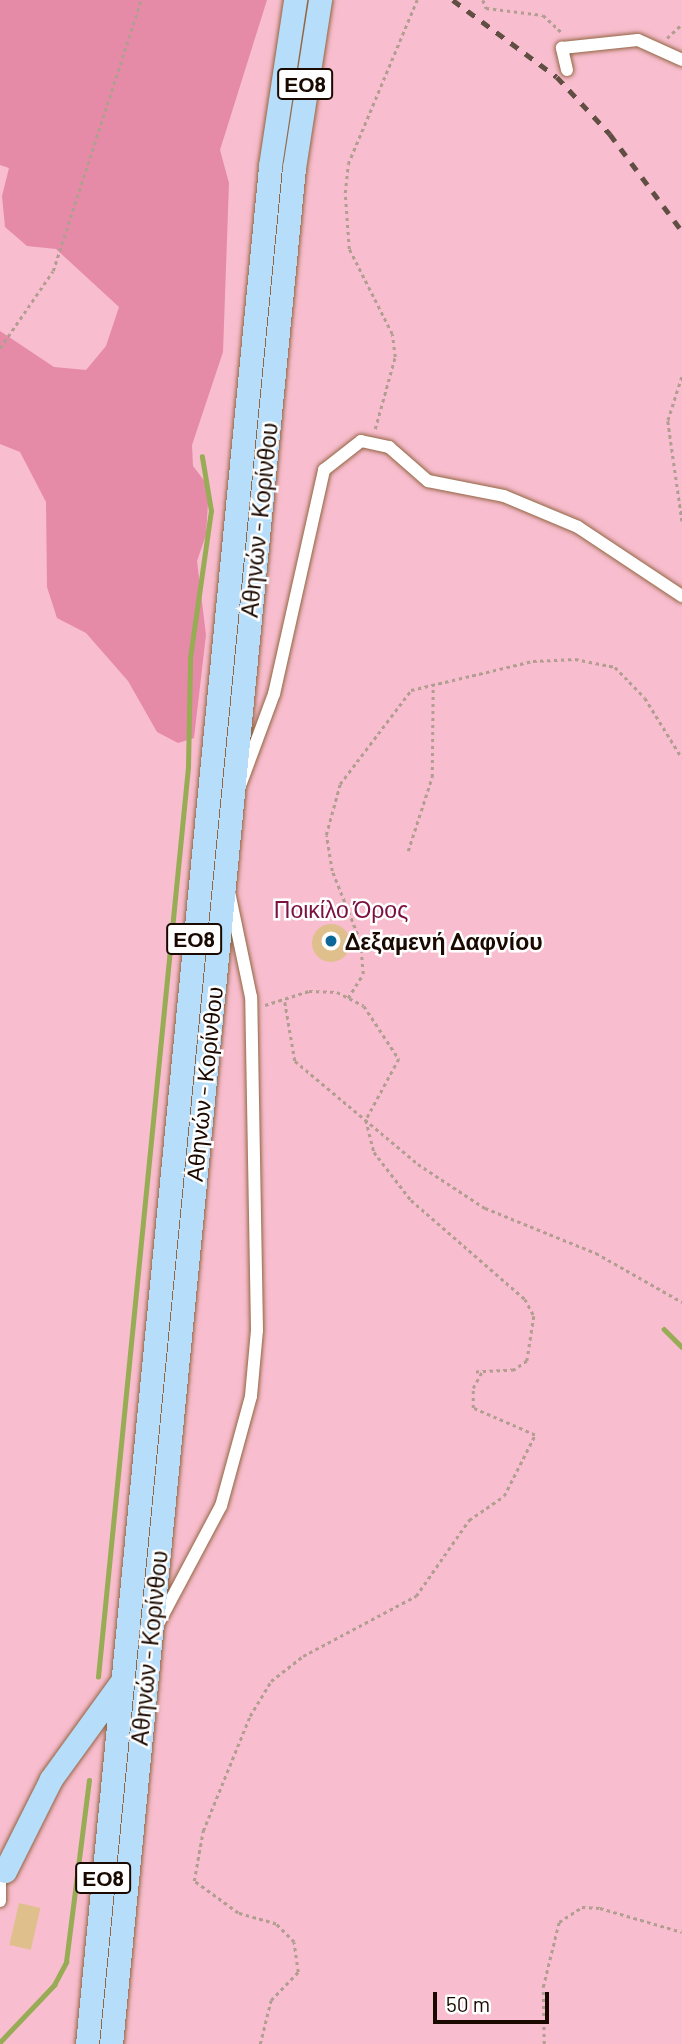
<!DOCTYPE html>
<html>
<head>
<meta charset="utf-8">
<style>
  body { margin:0 }
  #map { position:relative; width:682px; height:2044px; overflow:hidden; background:#fae6d6; font-family:Barlow,sans-serif }
  div>[style] { position:absolute }
  .green>* { inset:0; background:#f8bdce; transform-origin:0 0 }
  .forest>* { inset:0; background:#e58ba8 }
  .stream>* { height:4.5px; margin:-2.25px; padding:0 2.25px; transform-origin:2.25px; border-radius:2.25px; background:#98ab55 }
  .building>* { inset:0; background:#dfc08c; transform-origin:0 0 }
  .round { border-radius:50% }
  .path>* { height:2.5px; margin-top:-1.25px; transform-origin:0; background:repeating-linear-gradient(90deg,#b19e90 0 3.5px,transparent 0 7px) }
  .roads { filter:drop-shadow(0 0 2px #926541) drop-shadow(0 0 2px #926541) }
  .street>* { height:12px; margin:-6px; padding:0 6px; transform-origin:6px; border-radius:6px; background:#fff }
  .highway>* { height:23px; margin:-11.5px; padding:0 11.5px; transform-origin:11.5px; border-radius:11.5px; background:#b6ddf9 }
  .rail>* { height:4.5px; margin-top:-2.25px; transform-origin:0; background:repeating-linear-gradient(90deg,#604e43 0 9px,transparent 0 18px) }
  .dots>* { width:19px; height:19px; translate:-50% -50%; box-sizing:border-box; border:4px solid #fff; border-radius:50% }
  span { translate:-50% -50%; white-space:nowrap; text-align:center; line-height:1.15; -webkit-text-stroke:5px #fff; paint-order:stroke }
  .shield-label span { padding:2px 5px; background:#fff; border:2px solid; border-radius:5px; -webkit-text-stroke-width:0 }
  .shield-label { font-size:21px; color:#1a0900; font-weight:700 }
  .street-label { font-size:23px; color:#1a0900 }
  .park-label { font-size:23px; color:#7b1041 }
  .poi-label { font-size:23px; color:#1a0900; font-weight:700 }
  .left { translate:0 -50%; text-align:left }
  .scale { position:absolute; left:433px; top:1992px; width:116px; height:32px; box-sizing:border-box; border:4px solid #1a0900; border-top:0; padding-left:9px; font-size:21px; line-height:24px; white-space:nowrap; color:#1a0900; -webkit-text-stroke:5px #fff; paint-order:stroke }
</style>
</head>
<body>
<div id="map">
  <div class="green">
    <i style="left:0;top:0;width:682px;height:2044px"></i>
  </div>
  <div class="forest">
    <i style="clip-path:polygon(0 0,267px 0,220px 150px,229px 183px,223px 352px,192px 445px,193px 466px,209px 487px,206px 535px,197px 561px,206px 635px,194px 738px,178px 743px,157px 732px,128px 681px,86px 633px,57px 618px,47px 587px,46px 502px,20px 452px,0 444px,0 331px,54px 367px,86px 370px,106px 346px,119px 307px,56px 249px,27px 246px,5px 227px,2px 196px,9px 168px,0 165px)"></i>
  </div>
  <div class="stream">
    <i style="left:664px;top:1329px;width:25px;rotate:45deg"></i>
    <i style="left:98px;top:1677px;width:914px;rotate:-84.35deg"></i>
    <i style="left:188px;top:767px;width:109px;rotate:-88.9deg"></i>
    <i style="left:190px;top:658px;width:148px;rotate:-81.9deg"></i>
    <i style="left:211px;top:511px;width:55px;rotate:-99.5deg"></i>
    <i style="left:0;top:2042px;width:79px;rotate:-46.5deg"></i>
    <i style="left:54px;top:1985px;width:26px;rotate:-62deg"></i>
    <i style="left:66px;top:1962px;width:183px;rotate:-82.8deg"></i>
  </div>
  <div class="building">
    <i class="round" style="left:312px;top:924px;width:38px;height:38px"></i>
    <i style="left:19px;top:1903px;width:22px;height:43px;rotate:13deg"></i>
  </div>
  <div class="path">
    <i style="left:483px;top:0;width:9px;rotate:69deg"></i>
    <i style="left:486px;top:8px;width:57px;rotate:7deg"></i>
    <i style="left:543px;top:15px;width:26px;rotate:43deg"></i>
    <i style="left:667px;top:38px;width:21px;rotate:-43deg"></i>
    <i style="left:0;top:348px;width:93px;rotate:-55.5deg"></i>
    <i style="left:53px;top:271px;width:285px;rotate:-72deg"></i>
    <i style="left:682px;top:377px;width:46px;rotate:107.7deg"></i>
    <i style="left:668px;top:421px;width:101px;rotate:82deg"></i>
    <i style="left:375px;top:429px;width:75px;rotate:-74.5deg"></i>
    <i style="left:395px;top:357px;width:23px;rotate:-97deg"></i>
    <i style="left:392px;top:334px;width:95px;rotate:-116.8deg"></i>
    <i style="left:349px;top:249px;width:56px;rotate:-94.1deg"></i>
    <i style="left:345px;top:193px;width:29px;rotate:-84deg"></i>
    <i style="left:348px;top:164px;width:178px;rotate:-67.2deg"></i>
    <i style="left:408px;top:851px;width:78px;rotate:-72deg"></i>
    <i style="left:432px;top:777px;width:93px;rotate:-89.4deg"></i>
    <i style="left:348px;top:998px;width:28px;rotate:-58deg"></i>
    <i style="left:363px;top:974px;width:33px;rotate:-95deg"></i>
    <i style="left:360px;top:941px;width:75px;rotate:-111.8deg"></i>
    <i style="left:332px;top:871px;width:36px;rotate:-99deg"></i>
    <i style="left:326px;top:835px;width:53px;rotate:-74.6deg"></i>
    <i style="left:340px;top:784px;width:118px;rotate:-52.9deg"></i>
    <i style="left:411px;top:690px;width:125px;rotate:-13.4deg"></i>
    <i style="left:533px;top:661px;width:42px;rotate:-2.7deg"></i>
    <i style="left:575px;top:659px;width:41px;rotate:11.3deg"></i>
    <i style="left:615px;top:667px;width:43px;rotate:45.9deg"></i>
    <i style="left:645px;top:698px;width:70px;rotate:58.3deg"></i>
    <i style="left:285px;top:1002px;width:60px;rotate:80.4deg"></i>
    <i style="left:295px;top:1061px;width:160px;rotate:39.9deg"></i>
    <i style="left:418px;top:1164px;width:80px;rotate:33.3deg"></i>
    <i style="left:485px;top:1208px;width:120px;rotate:22.1deg"></i>
    <i style="left:596px;top:1253px;width:99px;rotate:29.7deg"></i>
    <i style="left:265px;top:1005px;width:46px;rotate:-17.7deg"></i>
    <i style="left:309px;top:991px;width:28px;rotate:2deg"></i>
    <i style="left:337px;top:992px;width:30px;rotate:27deg"></i>
    <i style="left:364px;top:1006px;width:64px;rotate:56.6deg"></i>
    <i style="left:399px;top:1059px;width:69px;rotate:118.4deg"></i>
    <i style="left:366px;top:1120px;width:33px;rotate:76deg"></i>
    <i style="left:374px;top:1152px;width:61px;rotate:52.4deg"></i>
    <i style="left:411px;top:1200px;width:151px;rotate:41deg"></i>
    <i style="left:525px;top:1299px;width:19px;rotate:62deg"></i>
    <i style="left:534px;top:1316px;width:46px;rotate:98.8deg"></i>
    <i style="left:527px;top:1361px;width:16px;rotate:145deg"></i>
    <i style="left:514px;top:1370px;width:38px;rotate:177deg"></i>
    <i style="left:260px;top:2044px;width:45px;rotate:-76deg"></i>
    <i style="left:271px;top:2000px;width:39px;rotate:-46deg"></i>
    <i style="left:298px;top:1972px;width:30px;rotate:-98deg"></i>
    <i style="left:294px;top:1942px;width:25px;rotate:-135deg"></i>
    <i style="left:276px;top:1924px;width:40px;rotate:-164deg"></i>
    <i style="left:238px;top:1913px;width:54px;rotate:-144deg"></i>
    <i style="left:194px;top:1881px;width:51px;rotate:-79.8deg"></i>
    <i style="left:203px;top:1831px;width:124px;rotate:-67.8deg"></i>
    <i style="left:250px;top:1716px;width:41px;rotate:-59deg"></i>
    <i style="left:271px;top:1681px;width:41px;rotate:-38deg"></i>
    <i style="left:303px;top:1656px;width:128px;rotate:-28deg"></i>
    <i style="left:416px;top:1596px;width:93px;rotate:-55.1deg"></i>
    <i style="left:469px;top:1520px;width:42px;rotate:-34.4deg"></i>
    <i style="left:504px;top:1496px;width:68px;rotate:-63.1deg"></i>
    <i style="left:535px;top:1435px;width:68px;rotate:-156.5deg"></i>
    <i style="left:473px;top:1408px;width:20px;rotate:-90deg"></i>
    <i style="left:473px;top:1388px;width:18px;rotate:-61deg"></i>
    <i style="left:544px;top:2044px;width:57px;rotate:-91deg"></i>
    <i style="left:543px;top:1987px;width:67px;rotate:-76.2deg"></i>
    <i style="left:559px;top:1922px;width:27px;rotate:-33deg"></i>
    <i style="left:582px;top:1907px;width:18px;rotate:3deg"></i>
    <i style="left:600px;top:1908px;width:85px;rotate:16.3deg"></i>
  </div>
  <div class="roads">
    <div class="street">
      <i style="left:567px;top:70px;width:23px;rotate:-103deg"></i>
      <i style="left:562px;top:48px;width:76px;rotate:-6deg"></i>
      <i style="left:638px;top:40px;width:48px;rotate:24.4deg"></i>
      <i style="left:241px;top:783px;width:95px;rotate:-69.7deg"></i>
      <i style="left:274px;top:694px;width:230px;rotate:-77.4deg"></i>
      <i style="left:324px;top:470px;width:47px;rotate:-38.1deg"></i>
      <i style="left:361px;top:441px;width:29px;rotate:12deg"></i>
      <i style="left:389px;top:447px;width:52px;rotate:41.1deg"></i>
      <i style="left:428px;top:481px;width:77px;rotate:11.2deg"></i>
      <i style="left:504px;top:496px;width:80px;rotate:22.7deg"></i>
      <i style="left:578px;top:527px;width:125px;rotate:33.6deg"></i>
      <i style="left:156px;top:1628px;width:138px;rotate:-62deg"></i>
      <i style="left:221px;top:1506px;width:114px;rotate:-74.7deg"></i>
      <i style="left:251px;top:1396px;width:66px;rotate:-84.8deg"></i>
      <i style="left:257px;top:1330px;width:333px;rotate:-91deg"></i>
      <i style="left:251px;top:997px;width:107px;rotate:-101.8deg"></i>
      <i style="left:0;top:1901px;width:32px;rotate:-90deg"></i>
    </div>
    <div class="highway">
      <i style="left:5px;top:1871px;width:103px;rotate:-63.4deg"></i>
      <i style="left:51px;top:1779px;width:121px;rotate:-54.1deg"></i>
      <i style="left:87px;top:2044px;width:1887px;rotate:-84.43deg"></i>
      <i style="left:270px;top:166px;width:168px;rotate:-81.4deg"></i>
      <i style="left:111px;top:2044px;width:1885px;rotate:-84.43deg"></i>
      <i style="left:294px;top:168px;width:170px;rotate:-81.2deg"></i>
    </div>
  </div>
  <div class="rail">
    <i style="left:453px;top:0;width:129px;rotate:36.5deg"></i>
    <i style="left:557px;top:77px;width:78px;rotate:47.1deg"></i>
    <i style="left:610px;top:134px;width:121px;rotate:53.4deg"></i>
  </div>
  <div class="dots">
    <i style="left:331px;top:941px;background:#0d6898"></i>
  </div>
  <div class="shield-label">
    <span style="left:305px;top:84px">ΕΟ8</span>
    <span style="left:194px;top:939px">ΕΟ8</span>
    <span style="left:103px;top:1878px">ΕΟ8</span>
  </div>
  <div class="street-label">
    <span style="left:259px;top:520px;rotate:-84deg">Αθηνών - Κορίνθου</span>
    <span style="left:204px;top:1084px;rotate:-84deg">Αθηνών - Κορίνθου</span>
    <span style="left:149px;top:1648px;rotate:-84deg">Αθηνών - Κορίνθου</span>
  </div>
  <div class="park-label">
    <span style="left:341px;top:909px">Ποικίλο Όρος</span>
  </div>
  <div class="poi-label">
    <span class="left" style="left:345px;top:941px">Δεξαμενή Δαφνίου</span>
  </div>
  <div class="scale">50 m</div>
</div>
</body>
</html>
